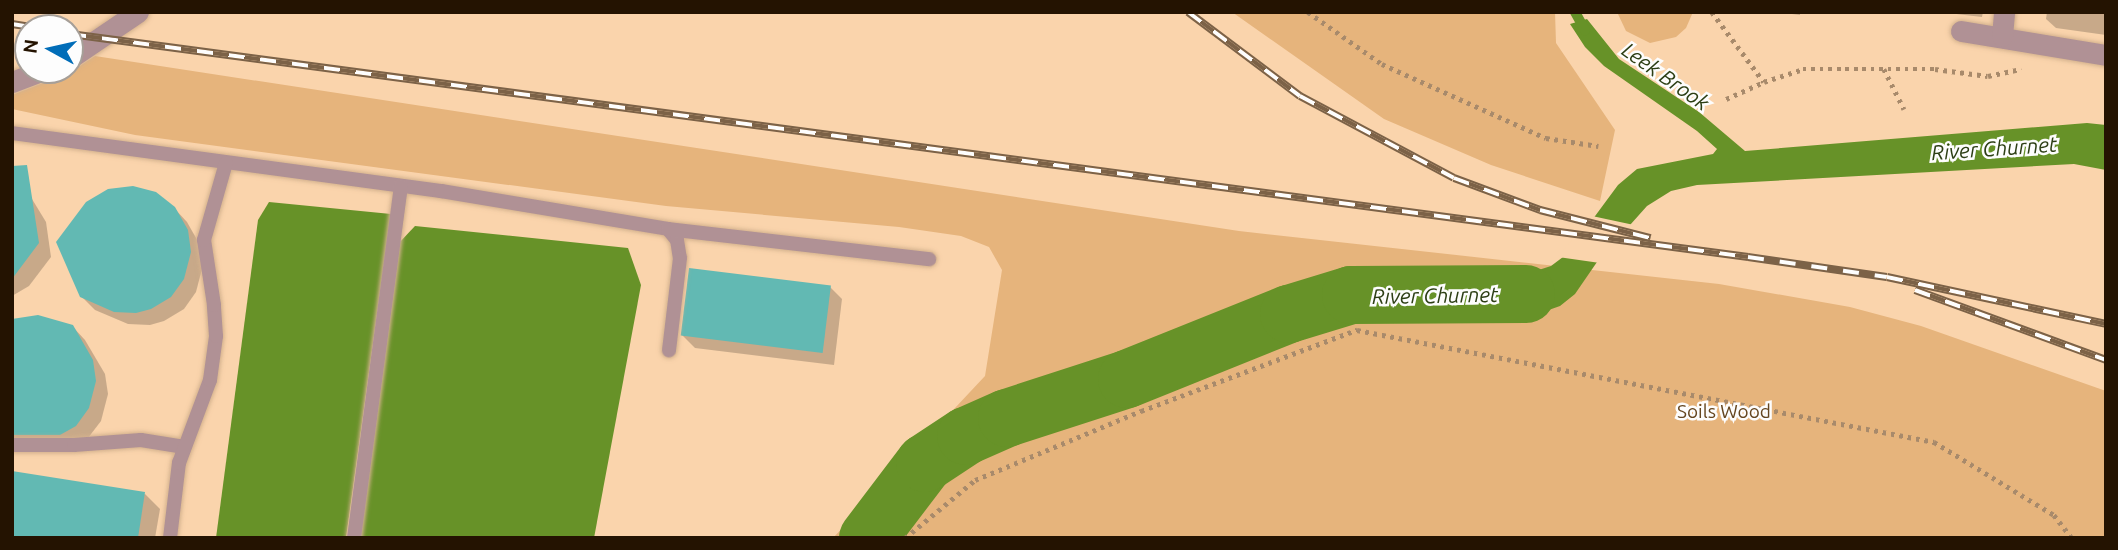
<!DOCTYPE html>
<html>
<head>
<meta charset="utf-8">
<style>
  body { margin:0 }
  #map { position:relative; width:2118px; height:550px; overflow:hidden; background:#fad4ac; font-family:Ubuntu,sans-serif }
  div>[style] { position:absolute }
  .green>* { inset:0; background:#e6b47c }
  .water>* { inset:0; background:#679228 }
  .pier>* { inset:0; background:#fad4ac }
  .shadow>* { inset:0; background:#0003 }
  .stream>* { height:10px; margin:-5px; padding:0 5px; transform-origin:5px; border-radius:5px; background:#679228 }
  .river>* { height:58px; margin:-29px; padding:0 29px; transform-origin:29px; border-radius:29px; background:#679228 }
  .building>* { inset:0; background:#62b9b3; transform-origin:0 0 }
  .path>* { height:4.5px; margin-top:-2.25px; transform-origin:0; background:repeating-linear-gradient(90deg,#a88a6b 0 3.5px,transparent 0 8.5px) }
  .roads { filter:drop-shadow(0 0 2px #d3b18d) drop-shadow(0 0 2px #d3b18d) }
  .lane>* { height:14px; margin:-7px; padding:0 7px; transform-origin:7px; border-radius:7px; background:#b09195 }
  .street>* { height:21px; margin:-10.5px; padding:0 10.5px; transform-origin:10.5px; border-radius:10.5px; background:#b09195 }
  .rail>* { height:8px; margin-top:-4px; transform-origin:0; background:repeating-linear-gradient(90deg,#fdfdfd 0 16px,#7c6247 0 32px); box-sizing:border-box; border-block:2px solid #7c6247 }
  span { translate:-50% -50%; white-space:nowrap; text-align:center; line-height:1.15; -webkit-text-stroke:5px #fdfdfd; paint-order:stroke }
  .park-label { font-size:19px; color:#654620 }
  .water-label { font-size:21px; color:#2d3f15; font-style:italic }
  .frame { position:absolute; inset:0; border:14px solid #241301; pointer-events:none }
  .north { position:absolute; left:14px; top:14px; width:70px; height:70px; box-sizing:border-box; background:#fdfdfd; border:2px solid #a69f98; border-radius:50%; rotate:278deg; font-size:19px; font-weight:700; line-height:28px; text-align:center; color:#241301 }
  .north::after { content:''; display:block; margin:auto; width:24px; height:32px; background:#016db8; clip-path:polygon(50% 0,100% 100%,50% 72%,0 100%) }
</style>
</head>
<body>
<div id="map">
  <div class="green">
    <i style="clip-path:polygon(1232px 12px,1555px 12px,1556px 43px,1615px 130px,1600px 201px,1491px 165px,1384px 119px)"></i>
    <i style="clip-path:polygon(1617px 12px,1693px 12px,1686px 28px,1676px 37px,1650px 43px,1626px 31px)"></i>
    <i style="clip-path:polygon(95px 56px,1239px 231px,1719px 284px,1850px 307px,1921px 326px,2106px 391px,2106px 538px,833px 538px,985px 376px,1002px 270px,989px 247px,961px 236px,899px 227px,666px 206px,135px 135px,12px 109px,12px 95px,69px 73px)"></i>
  </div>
  <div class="water">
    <i style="clip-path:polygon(1587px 19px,1619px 59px,1699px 112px,1745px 151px,2087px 123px,2106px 125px,2106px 170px,2074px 164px,1697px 185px,1671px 191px,1647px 206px,1597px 262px,1575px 294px,1560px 306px,1543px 312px,1518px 314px,1446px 312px,1448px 282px,1508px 280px,1551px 266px,1567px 254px,1618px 185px,1637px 169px,1713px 154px,1717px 149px,1697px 131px,1604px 66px,1585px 47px,1570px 24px)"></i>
    <i style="clip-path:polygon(269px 202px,391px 214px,346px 538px,216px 538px,258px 220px)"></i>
    <i style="clip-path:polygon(415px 226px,628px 248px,641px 285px,594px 538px,360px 538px,398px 244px)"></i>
  </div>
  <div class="pier">
    <i style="clip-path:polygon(1592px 216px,1634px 225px,1600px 263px,1558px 257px)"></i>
  </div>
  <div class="shadow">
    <i style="clip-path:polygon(1776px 12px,1800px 12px,1800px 15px)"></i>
    <i style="clip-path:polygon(1939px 12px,1983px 12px,1982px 17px)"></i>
    <i style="clip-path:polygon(2047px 12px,2106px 12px,2106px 35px,2056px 28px,2046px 19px)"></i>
    <i style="clip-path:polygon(12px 180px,32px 199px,46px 222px,51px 257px,29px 286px,12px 296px)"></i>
    <i style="clip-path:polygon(174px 208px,187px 222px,200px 245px,203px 265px,196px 292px,184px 309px,164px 321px,150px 325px,128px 324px,95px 310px,81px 296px)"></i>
    <i style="clip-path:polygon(830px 287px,842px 299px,834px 365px,695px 348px,682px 335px)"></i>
    <i style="clip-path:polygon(12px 320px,72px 326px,85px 340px,105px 374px,108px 394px,101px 421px,88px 438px,12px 445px)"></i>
    <i style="clip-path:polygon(145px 494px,160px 509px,155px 538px,12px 538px)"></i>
  </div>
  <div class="stream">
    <i style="left:1575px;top:12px;width:21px;rotate:61deg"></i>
  </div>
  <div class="river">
    <i style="left:868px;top:538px;width:94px;rotate:-52.8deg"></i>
    <i style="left:925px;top:463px;width:49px;rotate:-33.4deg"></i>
    <i style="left:966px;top:436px;width:45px;rotate:-23.7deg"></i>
    <i style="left:1007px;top:418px;width:126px;rotate:-18deg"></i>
    <i style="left:1127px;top:379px;width:175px;rotate:-21.9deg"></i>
    <i style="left:1289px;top:314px;width:65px;rotate:-17deg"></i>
    <i style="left:1351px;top:295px;width:175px;rotate:-0.3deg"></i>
  </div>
  <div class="building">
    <i style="clip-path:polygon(27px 165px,39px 243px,12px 279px,12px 166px)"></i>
    <i style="clip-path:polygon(133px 186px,156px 192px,175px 207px,188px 230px,191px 252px,184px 279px,171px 297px,151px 309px,136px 313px,114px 312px,80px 297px,56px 242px,86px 202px,108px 189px)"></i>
    <i style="left:689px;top:268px;width:143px;height:68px;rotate:7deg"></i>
    <i style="clip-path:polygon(38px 315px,73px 325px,93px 360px,96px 381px,89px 408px,76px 426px,60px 435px,12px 435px,12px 319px)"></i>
    <i style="clip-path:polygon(12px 471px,145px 492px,138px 538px,12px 538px)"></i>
  </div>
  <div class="path">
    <i style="left:1308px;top:12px;width:90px;rotate:35.1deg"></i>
    <i style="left:1382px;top:64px;width:180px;rotate:24.3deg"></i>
    <i style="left:1546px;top:138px;width:53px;rotate:8.7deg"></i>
    <i style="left:1712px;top:12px;width:87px;rotate:53.4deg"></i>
    <i style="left:1884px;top:69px;width:45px;rotate:63.4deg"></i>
    <i style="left:1726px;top:99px;width:42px;rotate:-24.1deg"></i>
    <i style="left:1764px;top:82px;width:41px;rotate:-18.4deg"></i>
    <i style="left:1803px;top:69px;width:132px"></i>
    <i style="left:1935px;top:69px;width:53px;rotate:7.5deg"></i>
    <i style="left:1988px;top:76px;width:34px;rotate:-12deg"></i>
    <i style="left:905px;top:538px;width:91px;rotate:-39.6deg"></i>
    <i style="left:975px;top:480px;width:180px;rotate:-22.6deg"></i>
    <i style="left:1141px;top:411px;width:231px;rotate:-20.6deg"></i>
    <i style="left:1357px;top:330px;width:588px;rotate:10.98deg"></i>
    <i style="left:1934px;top:442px;width:140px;rotate:31.3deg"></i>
    <i style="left:2054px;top:515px;width:29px;rotate:52deg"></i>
  </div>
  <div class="roads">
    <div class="lane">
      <i style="left:12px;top:133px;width:433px;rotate:7.7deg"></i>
      <i style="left:441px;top:191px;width:230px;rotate:9.5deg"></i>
      <i style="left:668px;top:229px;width:14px;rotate:51deg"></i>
      <i style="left:677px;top:240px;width:18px;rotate:81deg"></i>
      <i style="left:680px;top:258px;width:93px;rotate:96.8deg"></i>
      <i style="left:668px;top:229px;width:263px;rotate:6.6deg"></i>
      <i style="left:12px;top:445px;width:62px"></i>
      <i style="left:74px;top:445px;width:67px;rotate:-4.3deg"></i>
      <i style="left:141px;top:440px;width:44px;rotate:9.2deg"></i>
      <i style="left:170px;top:538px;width:76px;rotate:-83.2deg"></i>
      <i style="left:179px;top:463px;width:89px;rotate:-69.5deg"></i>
      <i style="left:210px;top:380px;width:44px;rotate:-82.2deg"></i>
      <i style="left:216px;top:336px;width:31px;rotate:-94deg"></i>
      <i style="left:214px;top:305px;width:66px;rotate:-98.7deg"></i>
      <i style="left:204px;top:240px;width:80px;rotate:-74.1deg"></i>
      <i style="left:354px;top:538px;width:355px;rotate:-82.4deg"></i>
    </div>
    <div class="street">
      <i style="left:1961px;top:31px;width:147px;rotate:9.4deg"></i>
      <i style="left:2002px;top:36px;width:24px;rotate:-85deg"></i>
      <i style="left:70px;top:58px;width:82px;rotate:-34.1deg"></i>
      <i style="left:12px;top:82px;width:33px;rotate:-21deg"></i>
    </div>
  </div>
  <div class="rail">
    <i style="left:1188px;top:12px;width:140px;rotate:36.9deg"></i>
    <i style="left:1300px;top:96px;width:174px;rotate:28deg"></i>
    <i style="left:1454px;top:178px;width:92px;rotate:20.4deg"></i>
    <i style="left:1540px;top:210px;width:114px;rotate:14.3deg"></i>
    <i style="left:12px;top:24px;width:25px;rotate:9deg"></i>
    <i style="left:70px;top:34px;width:1693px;rotate:7.57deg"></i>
    <i style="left:1748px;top:257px;width:140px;rotate:8.2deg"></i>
    <i style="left:1887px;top:277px;width:224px;rotate:12.1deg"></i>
    <i style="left:1915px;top:290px;width:203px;rotate:20.1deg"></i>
  </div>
  <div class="park-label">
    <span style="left:1724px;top:412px">Soils Wood</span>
  </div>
  <div class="water-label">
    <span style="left:1666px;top:76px;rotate:35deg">Leek Brook</span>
    <span style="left:1994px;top:148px;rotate:-4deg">River Churnet</span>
    <span style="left:1435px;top:295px;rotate:-1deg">River Churnet</span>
  </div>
  <div class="frame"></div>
  <div class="north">N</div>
</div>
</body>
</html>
